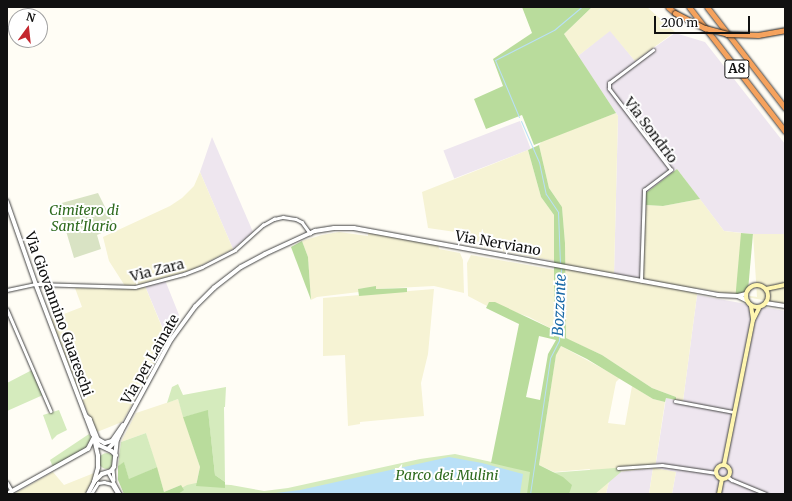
<!DOCTYPE html>
<html>
<head>
<meta charset="utf-8">
<style>
  body { margin:0 }
  #map { position:relative; width:792px; height:501px; overflow:hidden; background:#fffdf5; font-family:Merriweather,serif }
  div>[style] { position:absolute }
  .industrial>* { inset:0; background:#eee6ef; transform-origin:0 0 }
  .farmland>* { inset:0; background:#f6f3d4 }
  .green>* { inset:0; background:#d5ebbd }
  .round { border-radius:50% }
  .forest>* { inset:0; background:#b9dc9c; transform-origin:0 0 }
  .cemetery>* { inset:0; background:#d9e3c4 }
  .water>* { inset:0; background:#b9e0f7 }
  .stream>* { height:1px; margin:-0.5px; padding:0 0.5px; transform-origin:0.5px; border-radius:0.5px; background:#b9e0f7 }
  .roads { filter:drop-shadow(0 0 1px #444) drop-shadow(0 0 1px #444) }
  .minor>* { height:2.5px; margin:-1.25px; padding:0 1.25px; transform-origin:1.25px; border-radius:1.25px; background:#fff }
  .tertiary>* { height:3.5px; margin:-1.75px; padding:0 1.75px; transform-origin:1.75px; border-radius:1.75px; background:#fff }
  .secondary>* { height:4px; margin:-2px; padding:0 2px; transform-origin:2px; border-radius:2px; background:#fff6b0 }
  .secondary>.ring { margin:-2px; padding:0; box-sizing:content-box; background:none; border:4px solid #fff6b0; border-radius:50% }
  .motorway>* { height:5px; margin:-2.5px; padding:0 2.5px; transform-origin:2.5px; border-radius:2.5px; background:#f5a25d }
  .bridges { filter:drop-shadow(0 0 1px #222) drop-shadow(0 0 1px #222) }
  .motorway-bridge>* { height:5px; margin:-2.5px; padding:0 2.5px; transform-origin:2.5px; border-radius:2.5px; background:#f5a25d }
  span { translate:-50% -50%; white-space:nowrap; text-align:center; line-height:1.15; -webkit-text-stroke:4px #fff; paint-order:stroke }
  .shield-label span { padding:1px 3px; background:#fff; border:1px solid; border-radius:3px; -webkit-text-stroke-width:0 }
  .shield-label { font-size:13px; color:#111; font-weight:700 }
  .street-label { font-size:14px; color:#111 }
  .park-label { font-size:14px; color:#2f6b1f; font-style:italic }
  .water-label { font-size:15px; color:#1768a6; font-style:italic }
  .frame { position:absolute; inset:0; border:8px solid #111; pointer-events:none }
  .north { position:absolute; left:8px; top:8px; width:40px; height:40px; box-sizing:border-box; background:#fff; border:1px solid #a0a0a0; border-radius:50%; rotate:15deg; font-size:11px; font-weight:700; line-height:16px; text-align:center; color:#111 }
  .north::after { content:''; display:block; margin:auto; width:14px; height:18px; background:#c4262e; clip-path:polygon(50% 0,100% 100%,50% 72%,0 100%) }
  .scale { position:absolute; left:654px; top:16px; width:96px; height:18px; box-sizing:border-box; border:2px solid #111; border-top:0; padding-left:5px; font-size:12px; line-height:14px; white-space:nowrap; color:#111; -webkit-text-stroke:3px #fff; paint-order:stroke }
</style>
</head>
<body>
<div id="map">
  <div class="industrial">
    <i style="clip-path:polygon(610px 30px,635px 61px,675px 33px,705px 42px,785px 144px,785px 234px,753px 234px,724px 231px,677px 169px,646px 193px,642px 279px,614px 274px,618px 116px,578px 56px)"></i>
    <i style="left:520px;top:121px;width:30px;height:82px;rotate:69deg"></i>
    <i style="clip-path:polygon(212px 137px,253px 232px,233px 249px,200px 172px)"></i>
    <i style="clip-path:polygon(165px 280px,179px 315px,166px 336px,145px 286px)"></i>
    <i style="clip-path:polygon(697px 295px,785px 311px,785px 494px,672px 494px,676px 472px,655px 468px,666px 398px,683px 401px)"></i>
    <i style="clip-path:polygon(653px 468px,649px 494px,606px 494px,609px 481px,618px 472px)"></i>
  </div>
  <div class="farmland">
    <i style="clip-path:polygon(592px 7px,647px 7px,675px 32px,635px 61px,610px 31px,578px 56px,564px 34px)"></i>
    <i style="clip-path:polygon(616px 113px,618px 116px,614px 274px,642px 279px,646px 205px,663px 206px,700px 199px,724px 231px,741px 233px,744px 295px,757px 297px,753px 234px,785px 234px,785px 304px,696px 288px,697px 295px,683px 401px,676px 400px,676px 397px,652px 388px,602px 355px,565px 338px,565px 243px,562px 207px,549px 188px,539px 145px,542px 141px)"></i>
    <i style="clip-path:polygon(528px 150px,541px 197px,554px 215px,555px 261px,470px 245px,469px 234px,428px 228px,422px 192px)"></i>
    <i style="clip-path:polygon(200px 172px,233px 249px,192px 270px,138px 285px,125px 286px,109px 261px,103px 237px,170px 206px,182px 198px,194px 186px)"></i>
    <i style="clip-path:polygon(339px 232px,368px 236px,368px 232px,438px 244px,439px 249px,460px 253px,463px 260px,464px 293px,434px 286px,376px 289px,376px 287px,358px 289px,359px 292px,317px 297px,311px 300px,308px 257px,302px 241px,322px 235px)"></i>
    <i style="clip-path:polygon(471px 255px,555px 270px,554px 330px,529px 317px,489px 303px,487px 306px,468px 296px,467px 263px)"></i>
    <i style="clip-path:polygon(145px 286px,166px 337px,155px 350px,155px 364px,122px 422px,97px 432px,86px 409px,51px 319px,82px 307px,75px 288px,126px 289px)"></i>
    <i style="clip-path:polygon(434px 289px,428px 354px,421px 383px,424px 416px,360px 422px,360px 424px,348px 426px,345px 355px,323px 356px,323px 298px)"></i>
    <i style="clip-path:polygon(561px 346px,620px 378px,616px 382px,608px 423px,625px 425px,632px 386px,653px 399px,665px 402px,655px 468px,676px 472px,672px 494px,649px 494px,653px 468px,618px 472px,609px 481px,606px 494px,596px 494px,588px 485px,590px 469px,554px 472px,539px 465px,556px 354px)"></i>
    <i style="clip-path:polygon(178px 399px,200px 467px,196px 486px,178px 494px,181px 485px,164px 492px,146px 433px,121px 442px,136px 413px)"></i>
    <i style="clip-path:polygon(53px 472px,64px 485px,94px 473px,94px 478px,85px 494px,14px 494px)"></i>
  </div>
  <div class="green">
    <i style="clip-path:polygon(32px 370px,43px 395px,7px 411px,7px 383px)"></i>
    <i style="clip-path:polygon(178px 384px,183px 395px,226px 387px,225px 407px,224px 407px,225px 482px,215px 475px,208px 411px,183px 417px,178px 399px,167px 403px,172px 387px)"></i>
    <i style="clip-path:polygon(59px 410px,67px 430px,57px 435px,52px 440px,43px 415px)"></i>
    <i style="clip-path:polygon(146px 433px,157px 467px,129px 480px,124px 463px,118px 466px,121px 442px)"></i>
    <i style="clip-path:polygon(89px 434px,91px 438px,85px 449px,53px 467px,50px 460px)"></i>
    <i class="round" style="left:99px;top:453px;width:16px;height:16px"></i>
    <i style="clip-path:polygon(455px 454px,529px 470px,549px 473px,615px 468px,620px 469px,621px 472px,595px 494px,171px 494px,187px 485px,196px 483px,231px 485px,264px 491px,288px 488px,420px 459px)"></i>
  </div>
  <div class="forest">
    <i style="clip-path:polygon(522px 7px,592px 7px,564px 34px,616px 113px,534px 145px,522px 115px,486px 129px,474px 99px,503px 86px,493px 59px,532px 33px)"></i>
    <i style="clip-path:polygon(evenodd,539px 145px,549px 188px,562px 207px,565px 243px,566px 338px,602px 355px,652px 388px,676px 397px,676px 400px,666px 398px,665px 402px,653px 399px,587px 359px,561px 346px,556px 355px,539px 465px,563px 477px,572px 485px,569px 494px,527px 494px,530px 472px,491px 463px,519px 324px,486px 308px,489px 302px,495px 302px,554px 330px,554px 215px,541px 197px,528px 150px,539px 145px,539px 336px,556px 340px,548px 354px,540px 400px,526px 397px,539px 336px)"></i>
    <i style="clip-path:polygon(677px 169px,700px 199px,663px 206px,646px 205px,646px 193px)"></i>
    <i style="left:741px;top:233px;width:12px;height:62px;rotate:5deg"></i>
    <i style="clip-path:polygon(302px 241px,308px 257px,311px 300px,291px 247px)"></i>
    <i style="clip-path:polygon(376px 286px,376px 289px,407px 288px,407px 292px,359px 296px,358px 289px)"></i>
    <i style="clip-path:polygon(208px 410px,215px 475px,225px 482px,225px 488px,196px 486px,200px 467px,183px 417px)"></i>
    <i style="clip-path:polygon(124px 462px,129px 479px,157px 467px,164px 492px,181px 485px,184px 490px,178px 494px,124px 494px,118px 480px,118px 466px)"></i>
  </div>
  <div class="cemetery">
    <i style="clip-path:polygon(98px 193px,115px 227px,97px 235px,101px 249px,74px 258px,58px 204px)"></i>
  </div>
  <div class="water">
    <i style="clip-path:polygon(449px 457px,482px 463px,523px 474px,520px 494px,268px 494px,300px 490px)"></i>
  </div>
  <div class="stream">
    <i style="left:519px;top:117px;width:62px;rotate:-112.8deg"></i>
    <i style="left:495px;top:60px;width:66px;rotate:-27deg"></i>
    <i style="left:554px;top:30px;width:35px;rotate:-40deg"></i>
    <i style="left:521px;top:121px;width:45px;rotate:66.3deg"></i>
    <i style="left:539px;top:162px;width:33px;rotate:78deg"></i>
    <i style="left:546px;top:194px;width:22px;rotate:56deg"></i>
    <i style="left:558px;top:212px;width:52px;rotate:87.8deg"></i>
    <i style="left:530px;top:494px;width:137px;rotate:-81.6deg"></i>
    <i style="left:550px;top:358px;width:20px;rotate:-63deg"></i>
    <i style="left:559px;top:340px;width:72px;rotate:-88.4deg"></i>
  </div>
  <div class="roads">
    <div class="minor">
      <i style="left:641px;top:281px;width:91px;rotate:-88.1deg"></i>
      <i style="left:644px;top:190px;width:34px;rotate:-37deg"></i>
      <i style="left:671px;top:170px;width:102px;rotate:-127.4deg"></i>
      <i style="left:609px;top:89px;width:6px;rotate:-90deg"></i>
      <i style="left:609px;top:83px;width:55px;rotate:-36.9deg"></i>
      <i style="left:7px;top:290px;width:30px;rotate:-12deg"></i>
      <i style="left:36px;top:284px;width:99px;rotate:1.7deg"></i>
      <i style="left:135px;top:287px;width:51px;rotate:-14.9deg"></i>
      <i style="left:184px;top:274px;width:19px;rotate:-21deg"></i>
      <i style="left:202px;top:267px;width:37px;rotate:-27deg"></i>
      <i style="left:235px;top:250px;width:38px;rotate:-42deg"></i>
      <i style="left:263px;top:225px;width:13px;rotate:-29deg"></i>
      <i style="left:274px;top:219px;width:9px;rotate:-13deg"></i>
      <i style="left:283px;top:217px;width:13px;rotate:9deg"></i>
      <i style="left:296px;top:219px;width:7px;rotate:27deg"></i>
      <i style="left:302px;top:222px;width:14px;rotate:54deg"></i>
      <i style="left:7px;top:309px;width:111px;rotate:66.7deg"></i>
      <i style="left:675px;top:401px;width:60px;rotate:10.6deg"></i>
      <i style="left:618px;top:468px;width:44px;rotate:-3.9deg"></i>
      <i style="left:662px;top:465px;width:55px;rotate:8.4deg"></i>
      <i style="left:113px;top:469px;width:11px;rotate:85deg"></i>
      <i style="left:108px;top:472px;width:25px;rotate:61deg"></i>
      <i style="left:728px;top:477px;width:5px;rotate:37deg"></i>
      <i style="left:732px;top:480px;width:37px;rotate:22deg"></i>
      <i style="left:7px;top:482px;width:10px;rotate:61deg"></i>
      <i style="left:91px;top:494px;width:13px;rotate:-58deg"></i>
      <i style="left:98px;top:483px;width:6px;rotate:-9deg"></i>
      <i style="left:104px;top:482px;width:8px;rotate:14deg"></i>
      <i style="left:112px;top:484px;width:12px;rotate:59deg"></i>
    </div>
    <div class="tertiary">
      <i style="left:7px;top:201px;width:88px;rotate:70.7deg"></i>
      <i style="left:36px;top:284px;width:160px;rotate:69.2deg"></i>
      <i style="left:93px;top:434px;width:13px;rotate:61deg"></i>
      <i style="left:99px;top:445px;width:14px;rotate:25deg"></i>
      <i style="left:112px;top:451px;width:6px;rotate:45deg"></i>
      <i style="left:738px;top:296px;width:9px;rotate:27deg"></i>
      <i style="left:766px;top:303px;width:19px;rotate:9deg"></i>
      <i style="left:86px;top:416px;width:5px;rotate:37deg"></i>
      <i style="left:90px;top:419px;width:22px;rotate:68deg"></i>
      <i style="left:98px;top:439px;width:8px;rotate:30deg"></i>
      <i style="left:105px;top:443px;width:7px;rotate:-16deg"></i>
      <i style="left:112px;top:441px;width:19px;rotate:-55deg"></i>
      <i style="left:108px;top:449px;width:13px;rotate:-45deg"></i>
      <i style="left:94px;top:482px;width:11px;rotate:-45deg"></i>
      <i style="left:102px;top:474px;width:9px;rotate:-18deg"></i>
      <i style="left:111px;top:471px;width:5px;rotate:-53deg"></i>
      <i style="left:114px;top:467px;width:27px;rotate:-84deg"></i>
      <i style="left:117px;top:440px;width:9px;rotate:-63deg"></i>
      <i style="left:121px;top:432px;width:105px;rotate:-61.5deg"></i>
      <i style="left:171px;top:340px;width:41px;rotate:-54deg"></i>
      <i style="left:195px;top:307px;width:27px;rotate:-45deg"></i>
      <i style="left:214px;top:288px;width:34px;rotate:-38deg"></i>
      <i style="left:241px;top:267px;width:27px;rotate:-28deg"></i>
      <i style="left:265px;top:254px;width:55px;rotate:-24.7deg"></i>
      <i style="left:315px;top:231px;width:19px;rotate:-9deg"></i>
      <i style="left:334px;top:228px;width:20px"></i>
      <i style="left:354px;top:228px;width:370px;rotate:10.4deg"></i>
      <i style="left:718px;top:295px;width:20px;rotate:3deg"></i>
      <i style="left:738px;top:296px;width:8px;rotate:-14deg"></i>
      <i style="left:7px;top:494px;width:93px;rotate:-29.1deg"></i>
      <i style="left:88px;top:449px;width:11px;rotate:-63deg"></i>
      <i style="left:88px;top:494px;width:13px;rotate:-63deg"></i>
      <i style="left:94px;top:482px;width:15px;rotate:-74deg"></i>
      <i style="left:98px;top:468px;width:12px;rotate:-90deg"></i>
      <i style="left:98px;top:456px;width:17px;rotate:-103deg"></i>
    </div>
    <div class="secondary">
      <i class="ring" style="left:746px;top:285px;width:18px;height:18px"></i>
      <i style="left:766px;top:289px;width:19px;rotate:-12deg"></i>
      <i style="left:751px;top:306px;width:13px;rotate:81deg"></i>
      <i class="ring" style="left:716px;top:465px;width:10px;height:10px"></i>
      <i style="left:724px;top:465px;width:148px;rotate:-78.7deg"></i>
      <i style="left:753px;top:320px;width:13px;rotate:-63deg"></i>
      <i style="left:719px;top:494px;width:15px;rotate:-79deg"></i>
    </div>
    <div class="motorway">
      <i style="left:668px;top:7px;width:9px;rotate:41deg"></i>
      <i style="left:689px;top:7px;width:157px;rotate:52.3deg"></i>
      <i style="left:707px;top:7px;width:128px;rotate:52.3deg"></i>
    </div>
  </div>
  <div class="bridges">
    <div class="motorway-bridge">
      <i style="left:675px;top:13px;width:34px;rotate:27deg"></i>
      <i style="left:705px;top:28px;width:23px;rotate:15deg"></i>
      <i style="left:727px;top:34px;width:31px;rotate:2deg"></i>
      <i style="left:758px;top:35px;width:27px;rotate:-10deg"></i>
    </div>
  </div>
  <div class="shield-label">
    <span style="left:737px;top:69px">A8</span>
  </div>
  <div class="street-label">
    <span style="left:651px;top:130px;rotate:53deg">Via Sondrio</span>
    <span style="left:498px;top:243px;rotate:10deg">Via Nerviano</span>
    <span style="left:157px;top:270px;rotate:-14deg">Via Zara</span>
    <span style="left:59px;top:314px;rotate:70deg">Via Giovannino Guareschi</span>
    <span style="left:150px;top:359px;rotate:-60deg">Via per Lainate</span>
  </div>
  <div class="park-label">
    <span style="left:84px;top:218px">Cimitero di<br>Sant'Ilario</span>
    <span style="left:447px;top:475px">Parco dei Mulini</span>
  </div>
  <div class="water-label">
    <span style="left:559px;top:305px;rotate:-87deg">Bozzente</span>
  </div>
  <div class="frame"></div>
  <div class="north">N</div>
  <div class="scale">200 m</div>
</div>
</body>
</html>
